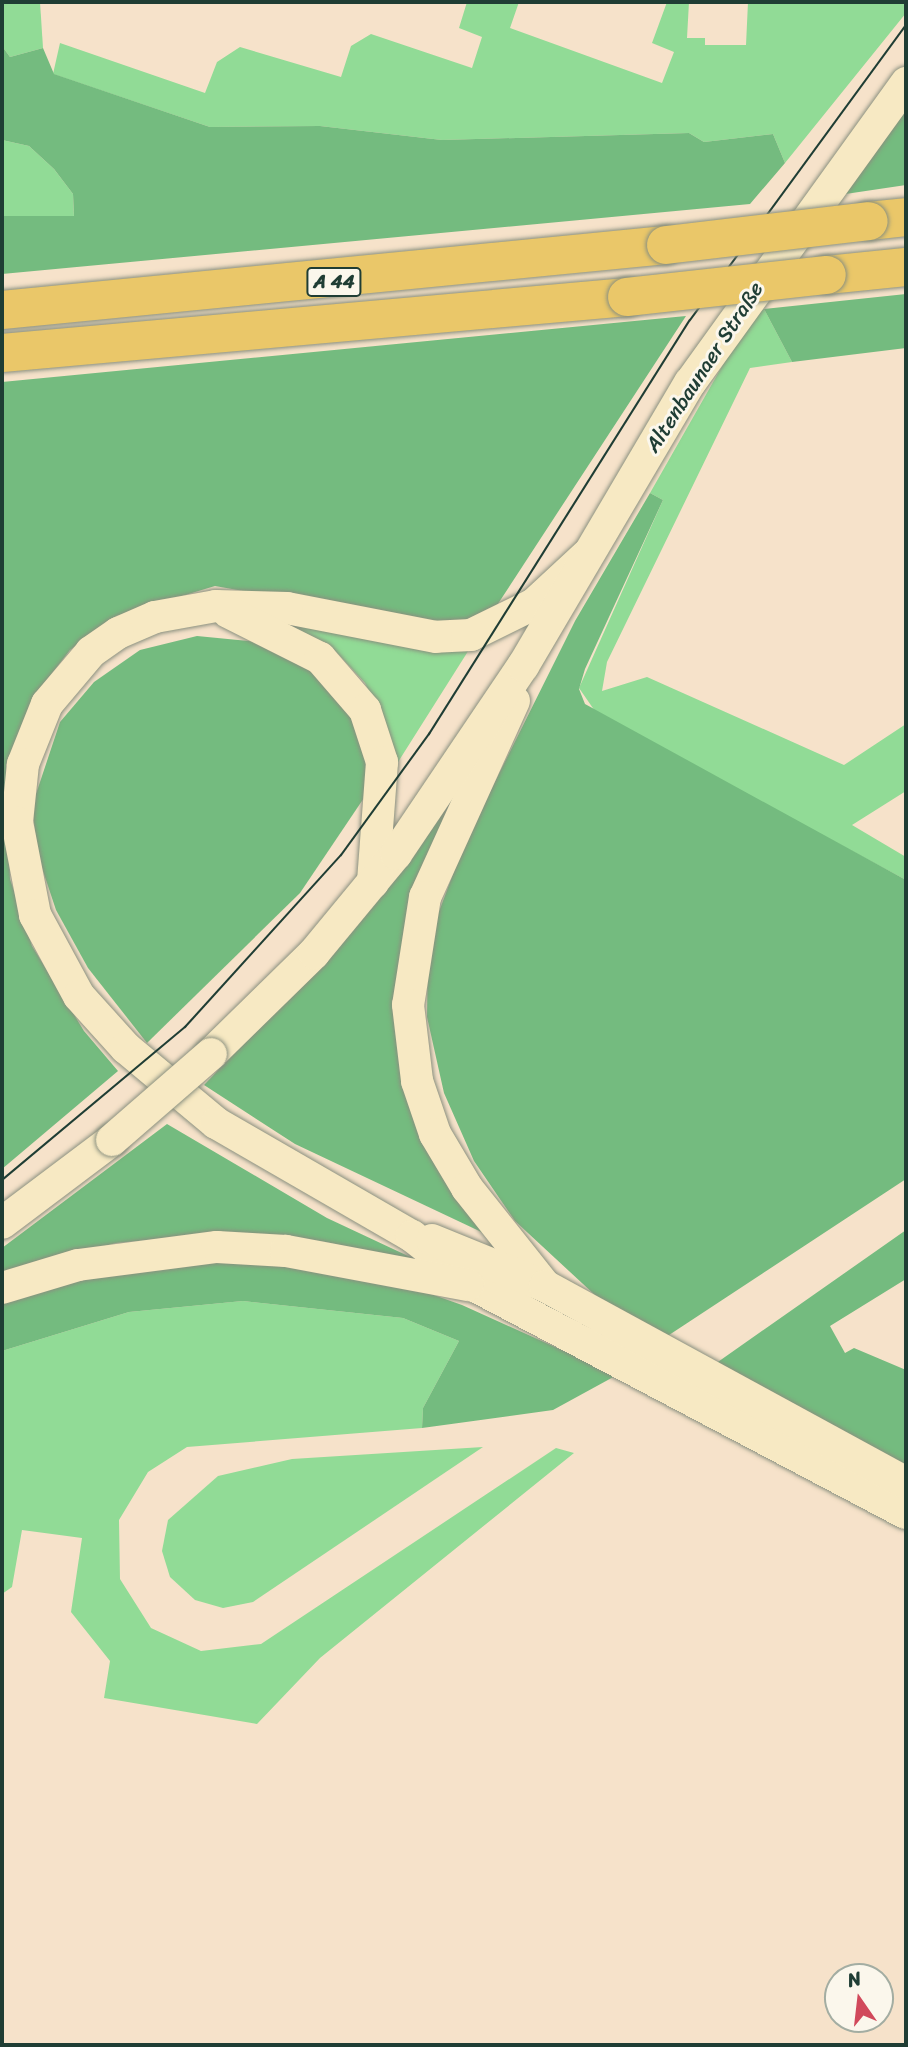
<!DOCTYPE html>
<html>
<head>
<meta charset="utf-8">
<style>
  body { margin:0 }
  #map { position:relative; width:908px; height:2047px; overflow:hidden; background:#f6e2ca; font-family:Sriracha,sans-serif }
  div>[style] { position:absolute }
  .green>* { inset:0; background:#91db96 }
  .forest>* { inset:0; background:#74bb7f }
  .roads { filter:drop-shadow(0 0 2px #8a907f) drop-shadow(0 0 2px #8a907f) }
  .secondary>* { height:32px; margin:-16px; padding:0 16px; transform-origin:16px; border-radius:16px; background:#f7e9c3 }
  .motorway>* { height:38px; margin:-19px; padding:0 19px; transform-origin:19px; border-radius:19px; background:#eac769 }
  .tram>* { height:2px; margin:-1px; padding:0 1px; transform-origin:1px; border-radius:1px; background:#1f3d34 }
  .bridges { filter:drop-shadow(0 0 2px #8a907f) drop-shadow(0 0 2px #8a907f) }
  .secondary-bridge>* { height:32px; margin:-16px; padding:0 16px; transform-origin:16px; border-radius:16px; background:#f7e9c3 }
  .motorway-bridge>* { height:38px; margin:-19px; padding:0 19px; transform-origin:19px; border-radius:19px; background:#eac769 }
  span { translate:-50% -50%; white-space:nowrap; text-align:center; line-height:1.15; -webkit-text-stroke:6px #fbf7ec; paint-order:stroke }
  .shield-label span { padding:2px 5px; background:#fbf7ec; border:2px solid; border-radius:5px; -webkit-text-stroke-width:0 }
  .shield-label { font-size:19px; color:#1f3d34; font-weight:700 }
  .street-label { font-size:21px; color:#1f3d34 }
  .frame { position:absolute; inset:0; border:4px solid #1f3d34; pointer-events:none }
  .north { position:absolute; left:824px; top:1963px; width:70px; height:70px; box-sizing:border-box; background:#fbf7ec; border:2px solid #a3ada2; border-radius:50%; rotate:346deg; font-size:19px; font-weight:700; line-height:28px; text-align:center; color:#1f3d34 }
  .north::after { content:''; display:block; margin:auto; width:24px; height:32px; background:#d1495b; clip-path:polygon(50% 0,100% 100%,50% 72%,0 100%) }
</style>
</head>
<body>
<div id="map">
  <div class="green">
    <i style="clip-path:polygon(2px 2px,40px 2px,43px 48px,10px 57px,2px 46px)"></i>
    <i style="clip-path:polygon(467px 2px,519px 2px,510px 28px,662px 83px,674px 52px,652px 43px,667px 2px,689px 2px,687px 38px,705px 38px,705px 45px,746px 45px,748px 2px,906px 2px,906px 13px,785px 163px,773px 134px,704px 142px,689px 133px,442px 140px,320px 126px,210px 127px,53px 74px,60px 43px,205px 93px,217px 62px,240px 47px,341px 77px,351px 46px,371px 34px,472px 68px,482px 37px,459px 28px)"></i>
    <i style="clip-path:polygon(2px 140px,29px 146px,54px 169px,73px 194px,74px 217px,2px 216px)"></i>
    <i style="clip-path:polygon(764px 309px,792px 362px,750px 368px,607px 662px,602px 691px,647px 677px,844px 765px,906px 724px,906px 791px,852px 825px,906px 857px,906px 880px,597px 714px,579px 688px,663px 500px,650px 493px,749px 319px)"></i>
    <i style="clip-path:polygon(271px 621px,472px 645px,393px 770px,389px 733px,365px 683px,329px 644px)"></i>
    <i style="clip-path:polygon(243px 1301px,403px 1318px,459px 1341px,423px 1408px,422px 1428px,187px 1447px,148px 1472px,119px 1520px,120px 1579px,151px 1628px,201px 1651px,261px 1644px,556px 1448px,574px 1453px,320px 1658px,257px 1724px,104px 1698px,110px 1661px,71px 1612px,82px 1538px,22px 1530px,12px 1587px,2px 1594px,2px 1351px,129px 1312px)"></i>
    <i style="clip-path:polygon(483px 1447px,253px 1602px,223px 1608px,195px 1600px,170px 1577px,162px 1551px,168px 1520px,218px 1476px,292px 1459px)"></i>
  </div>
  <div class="forest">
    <i style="clip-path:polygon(2px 46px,10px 57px,43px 48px,54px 74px,210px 127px,320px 126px,442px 140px,689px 133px,704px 142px,773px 134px,785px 163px,750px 204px,2px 274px,2px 216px,74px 216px,73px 194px,54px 169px,29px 146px,2px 140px)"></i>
    <i style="clip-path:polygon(906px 98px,906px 185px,832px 196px)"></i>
    <i style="clip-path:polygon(906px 294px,906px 348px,792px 362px,764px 309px)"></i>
    <i style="clip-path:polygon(686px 316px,490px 616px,450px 627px,215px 586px,116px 616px,70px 650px,39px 690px,6px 765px,10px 879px,32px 946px,84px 1031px,118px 1071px,2px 1169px,2px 382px)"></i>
    <i style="clip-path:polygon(650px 493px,663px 500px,585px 669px,579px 689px,585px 704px,906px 880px,906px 1179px,666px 1337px,610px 1309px,515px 1221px,474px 1161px,444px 1093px,427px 1017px,428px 941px,465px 842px,575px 621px)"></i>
    <i style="clip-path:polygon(197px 636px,259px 642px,302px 661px,349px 703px,367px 740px,372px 786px,300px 893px,147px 1043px,88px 968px,56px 910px,38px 856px,32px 806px,60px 722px,94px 682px,140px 650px)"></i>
    <i style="clip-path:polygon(453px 801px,396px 1022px,492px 1237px,295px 1144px,204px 1085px,277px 1009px)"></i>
    <i style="clip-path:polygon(167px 1124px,327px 1218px,423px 1263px,321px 1241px,213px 1234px,116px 1243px,2px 1273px,2px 1248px)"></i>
    <i style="clip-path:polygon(906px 1230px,906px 1279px,830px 1326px,845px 1353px,854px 1348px,906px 1370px,906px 1470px,715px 1364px)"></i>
    <i style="clip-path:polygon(201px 1259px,380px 1276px,462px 1305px,617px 1375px,553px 1410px,422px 1428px,423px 1408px,459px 1341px,403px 1318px,243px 1301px,129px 1312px,2px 1351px,2px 1303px,41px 1288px)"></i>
  </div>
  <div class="roads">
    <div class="secondary">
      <i style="left:587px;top:555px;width:72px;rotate:137.2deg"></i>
      <i style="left:534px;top:604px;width:70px;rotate:153.8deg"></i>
      <i style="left:471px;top:635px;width:35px;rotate:177deg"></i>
      <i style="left:436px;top:637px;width:152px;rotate:-169deg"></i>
      <i style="left:287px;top:608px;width:71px;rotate:-178.4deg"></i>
      <i style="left:216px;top:606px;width:62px;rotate:169.8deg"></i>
      <i style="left:155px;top:617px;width:40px;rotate:156.6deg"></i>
      <i style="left:118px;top:633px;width:33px;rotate:145deg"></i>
      <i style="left:91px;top:652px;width:68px;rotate:130.2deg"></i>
      <i style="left:47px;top:704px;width:65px;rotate:111.8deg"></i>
      <i style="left:23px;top:764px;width:58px;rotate:95.9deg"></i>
      <i style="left:17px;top:822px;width:95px;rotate:79deg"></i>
      <i style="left:35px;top:915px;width:92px;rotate:61.5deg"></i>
      <i style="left:79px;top:996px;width:70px;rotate:47.9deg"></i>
      <i style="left:126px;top:1048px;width:117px;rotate:39.8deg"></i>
      <i style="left:216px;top:1123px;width:226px;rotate:30deg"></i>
      <i style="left:412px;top:1236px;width:83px;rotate:38.1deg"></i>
      <i style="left:477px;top:1287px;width:485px;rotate:27.8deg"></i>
      <i style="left:228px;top:612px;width:103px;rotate:26.6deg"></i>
      <i style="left:320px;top:658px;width:69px;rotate:49.1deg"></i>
      <i style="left:365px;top:710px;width:55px;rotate:71.9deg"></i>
      <i style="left:382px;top:762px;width:121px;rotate:94.3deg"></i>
      <i style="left:514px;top:701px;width:215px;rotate:114.4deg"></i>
      <i style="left:425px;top:897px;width:109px;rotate:98.9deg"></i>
      <i style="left:408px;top:1005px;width:77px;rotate:83.2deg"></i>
      <i style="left:417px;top:1081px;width:56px;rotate:71.2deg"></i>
      <i style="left:435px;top:1134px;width:63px;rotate:59.3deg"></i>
      <i style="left:467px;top:1188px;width:125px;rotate:51.5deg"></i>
      <i style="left:211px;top:1054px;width:144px;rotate:-44.4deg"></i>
      <i style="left:314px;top:953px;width:129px;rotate:-50.4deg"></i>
      <i style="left:396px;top:854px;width:227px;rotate:-56deg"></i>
      <i style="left:523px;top:666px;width:329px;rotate:-59.5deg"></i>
      <i style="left:690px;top:383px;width:370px;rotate:-54.2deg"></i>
      <i style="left:2px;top:1223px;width:138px;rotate:-37deg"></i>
      <i style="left:432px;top:1240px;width:122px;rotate:22.2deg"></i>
      <i style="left:545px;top:1286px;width:411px;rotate:28.6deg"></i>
      <i style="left:2px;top:1288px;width:79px;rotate:-16.8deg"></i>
      <i style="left:78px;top:1265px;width:140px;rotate:-7.4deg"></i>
      <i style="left:217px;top:1247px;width:69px;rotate:3.3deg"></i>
      <i style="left:286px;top:1251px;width:185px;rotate:10.6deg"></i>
    </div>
    <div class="motorway">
      <i style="left:869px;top:221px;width:37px;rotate:-6deg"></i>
      <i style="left:827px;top:275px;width:79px;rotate:-5.8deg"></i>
      <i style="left:2px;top:310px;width:667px;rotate:-5.59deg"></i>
      <i style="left:2px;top:353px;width:628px;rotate:-5.12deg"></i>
    </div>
  </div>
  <div class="tram">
    <i style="left:2px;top:1180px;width:239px;rotate:-39.9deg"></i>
    <i style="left:185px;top:1027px;width:232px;rotate:-47.8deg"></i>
    <i style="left:341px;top:855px;width:150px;rotate:-54deg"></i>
    <i style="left:429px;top:734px;width:489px;rotate:-57.8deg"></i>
    <i style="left:690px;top:320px;width:366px;rotate:-53.8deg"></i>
  </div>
  <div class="bridges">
    <div class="secondary-bridge">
      <i style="left:112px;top:1140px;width:131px;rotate:-41deg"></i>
    </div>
    <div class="motorway-bridge">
      <i style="left:666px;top:245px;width:204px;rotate:-6.7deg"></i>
      <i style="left:627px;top:297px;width:201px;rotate:-6.3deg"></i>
    </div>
  </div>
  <div class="shield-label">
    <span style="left:334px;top:282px">A 44</span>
  </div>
  <div class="street-label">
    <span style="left:704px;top:367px;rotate:-57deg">Altenbaunaer Straße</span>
  </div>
  <div class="frame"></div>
  <div class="north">N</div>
</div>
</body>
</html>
